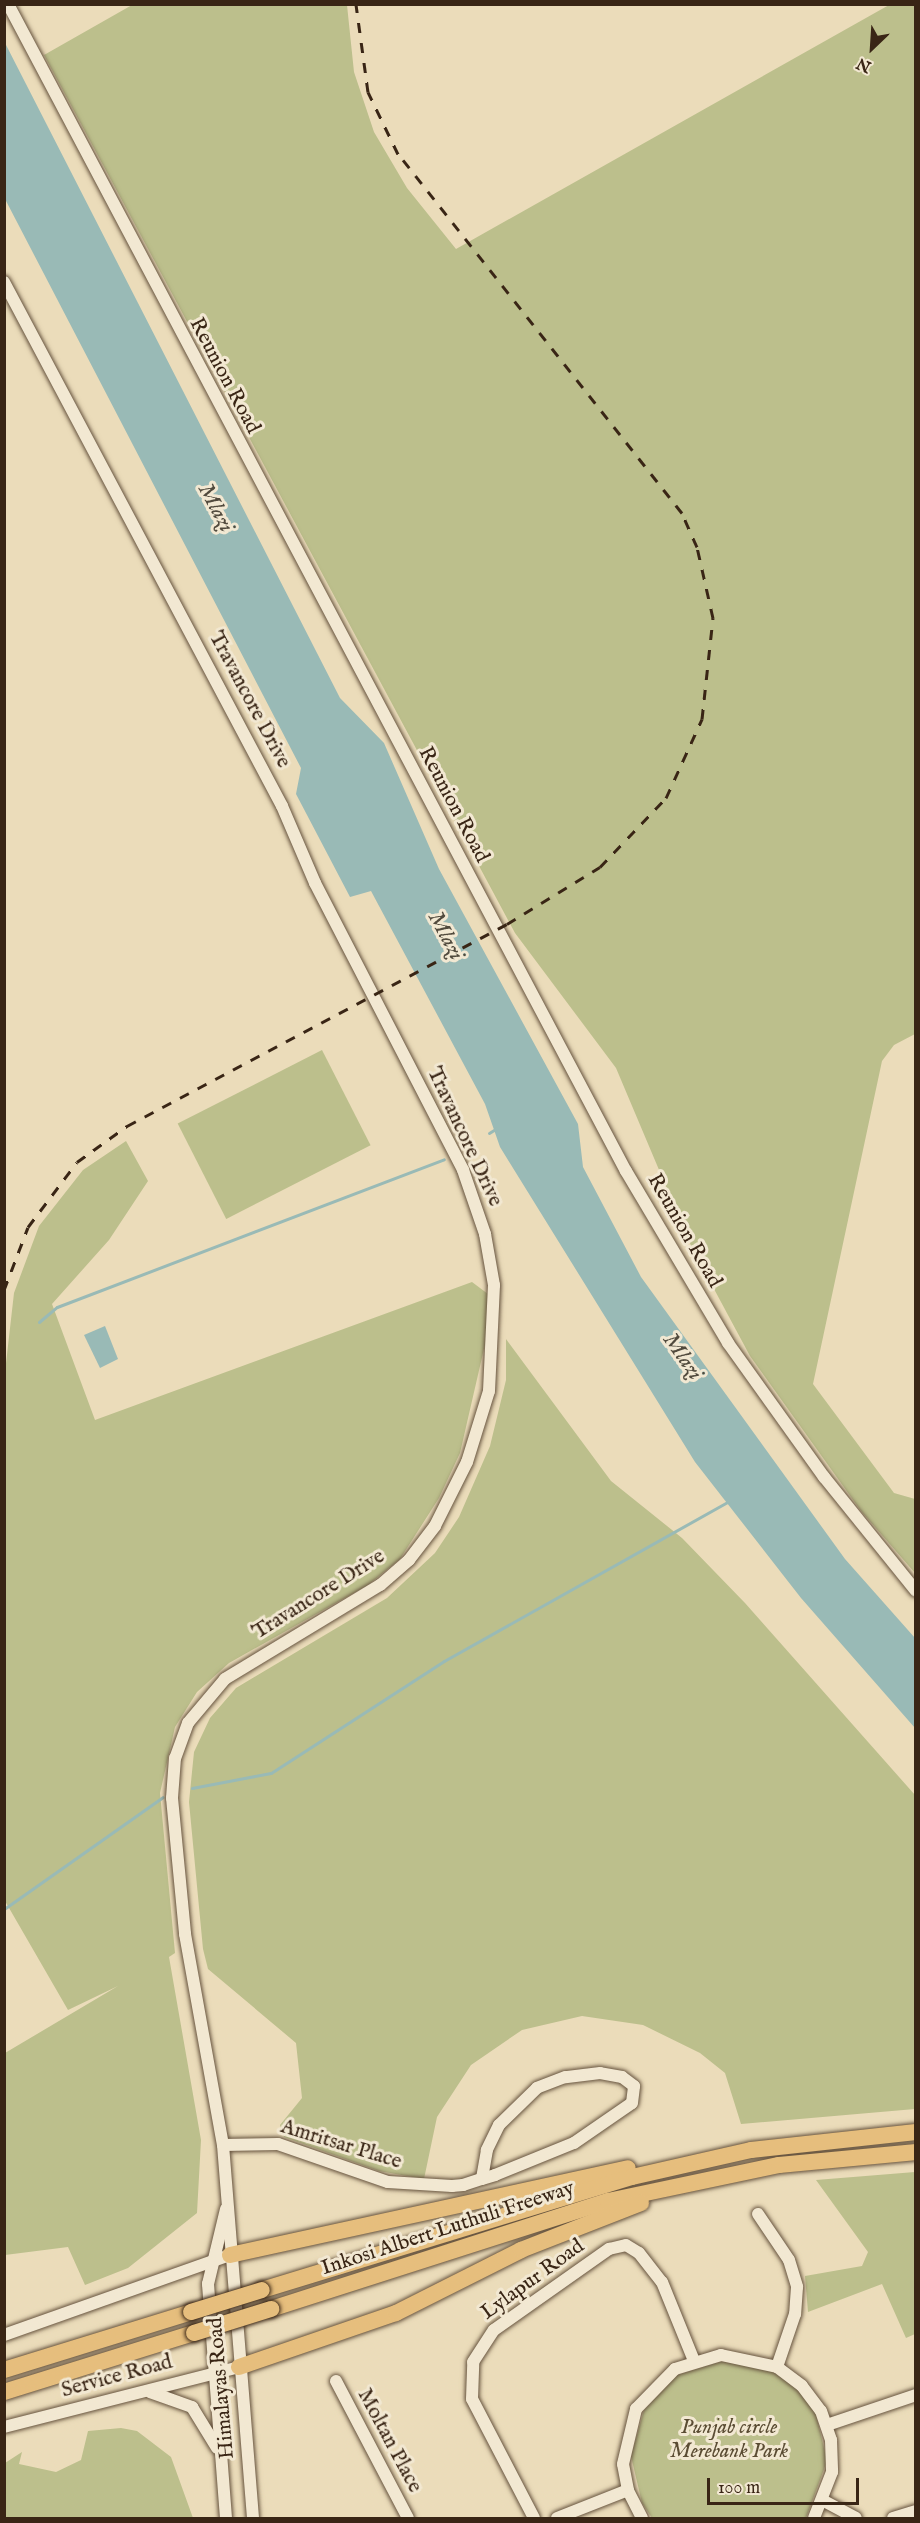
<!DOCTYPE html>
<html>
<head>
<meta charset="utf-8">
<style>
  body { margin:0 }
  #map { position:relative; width:920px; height:2523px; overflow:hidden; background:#ebdcba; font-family:"IM FELL English",serif }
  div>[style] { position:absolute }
  .green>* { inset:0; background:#bcbf8c; transform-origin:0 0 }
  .water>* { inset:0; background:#99bab6 }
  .stream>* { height:3px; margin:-1.5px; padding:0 1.5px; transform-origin:1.5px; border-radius:1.5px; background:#99bab6 }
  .roads { filter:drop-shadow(0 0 2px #66533e) drop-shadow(0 0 2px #66533e) }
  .minor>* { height:12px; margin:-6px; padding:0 6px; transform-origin:6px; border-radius:6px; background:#f2e8d2 }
  .highway>* { height:16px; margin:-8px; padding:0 8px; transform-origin:8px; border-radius:8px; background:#e6be7d }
  .rail>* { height:3px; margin-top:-1.5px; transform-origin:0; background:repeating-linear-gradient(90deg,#392515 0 10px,transparent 0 20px) }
  .bridges { filter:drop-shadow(0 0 2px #392515) drop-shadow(0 0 2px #392515) }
  .highway-bridge>* { height:16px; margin:-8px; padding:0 8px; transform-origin:8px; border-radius:8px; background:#e6be7d }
  span { translate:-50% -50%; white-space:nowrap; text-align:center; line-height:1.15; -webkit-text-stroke:6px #f2e8d2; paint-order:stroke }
  .street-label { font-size:21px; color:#392515 }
  .park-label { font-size:21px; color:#5a4c33; font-style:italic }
  .water-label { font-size:22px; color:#514a3d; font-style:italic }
  .frame { position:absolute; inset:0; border:6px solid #392515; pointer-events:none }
  .north { position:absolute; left:842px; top:18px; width:60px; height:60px; -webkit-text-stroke:4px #f2e8d2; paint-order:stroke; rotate:205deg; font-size:16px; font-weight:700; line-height:24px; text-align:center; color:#392515 }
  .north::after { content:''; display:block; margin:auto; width:21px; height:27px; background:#392515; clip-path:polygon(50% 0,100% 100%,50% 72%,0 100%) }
  .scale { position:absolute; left:707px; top:2478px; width:152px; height:27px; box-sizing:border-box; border:3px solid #392515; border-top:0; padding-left:8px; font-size:18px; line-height:21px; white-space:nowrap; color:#392515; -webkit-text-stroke:4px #f2e8d2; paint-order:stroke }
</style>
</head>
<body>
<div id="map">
  <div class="green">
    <i style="clip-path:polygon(132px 5px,347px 5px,354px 72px,374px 132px,407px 188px,456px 249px,889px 5px,915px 5px,915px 1034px,894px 1045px,882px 1061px,813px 1384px,894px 1493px,915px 1499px,915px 1573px,861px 1511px,750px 1356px,692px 1248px,616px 1068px,515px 933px,44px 55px)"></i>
    <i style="left:322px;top:1050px;width:107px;height:162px;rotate:63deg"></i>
    <i style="clip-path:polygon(126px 1141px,148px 1181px,109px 1240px,52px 1304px,95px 1420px,472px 1282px,488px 1294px,486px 1340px,460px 1453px,439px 1498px,400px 1559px,368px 1585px,229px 1663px,197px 1692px,175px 1727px,160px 1793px,175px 1953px,169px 1957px,201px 2140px,197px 2213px,128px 2268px,85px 2285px,68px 2247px,5px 2255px,5px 2053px,118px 1986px,68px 2010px,5px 1901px,5px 1372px,14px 1293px,39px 1226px,83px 1170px)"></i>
    <i style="clip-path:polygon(506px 1339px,611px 1481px,682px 1538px,745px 1603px,915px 1795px,915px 2109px,741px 2124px,725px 2073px,700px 2053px,643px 2025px,582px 2016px,522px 2030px,471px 2065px,437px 2117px,424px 2179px,379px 2171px,284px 2137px,280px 2125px,302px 2098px,296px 2043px,208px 1969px,203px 1949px,189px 1802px,194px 1752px,210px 1718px,236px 1688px,387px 1598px,435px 1553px,459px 1517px,490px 1446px,506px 1380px)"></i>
    <i style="clip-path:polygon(915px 2172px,915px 2334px,906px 2338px,882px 2284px,808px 2312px,805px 2276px,862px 2266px,868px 2252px,816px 2180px)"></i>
    <i style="clip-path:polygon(723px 2361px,770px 2370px,797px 2388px,816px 2414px,827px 2461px,806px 2518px,652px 2518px,642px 2503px,631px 2456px,644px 2410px,677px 2375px)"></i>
    <i style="clip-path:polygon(121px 2428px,137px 2431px,171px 2457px,193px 2518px,5px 2518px,5px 2463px,22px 2452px,19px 2464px,56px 2472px,81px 2460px,88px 2431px)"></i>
  </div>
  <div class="water">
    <i style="clip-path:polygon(4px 41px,340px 698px,384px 743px,439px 869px,578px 1124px,583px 1167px,641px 1277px,845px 1559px,915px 1638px,915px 1728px,801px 1598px,695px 1462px,500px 1147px,485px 1104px,371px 891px,350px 897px,296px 794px,301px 768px,5px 199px)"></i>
    <i style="clip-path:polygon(105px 1326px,118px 1359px,100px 1368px,84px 1335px)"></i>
  </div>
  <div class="stream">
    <i style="left:489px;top:1133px;width:9px;rotate:-32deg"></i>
    <i style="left:39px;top:1322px;width:23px;rotate:-40deg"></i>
    <i style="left:57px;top:1307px;width:414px;rotate:-20.9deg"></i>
    <i style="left:192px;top:1788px;width:80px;rotate:-10.8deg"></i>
    <i style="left:271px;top:1773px;width:206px;rotate:-32.9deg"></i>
    <i style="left:444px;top:1661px;width:327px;rotate:-29.3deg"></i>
    <i style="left:4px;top:1909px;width:194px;rotate:-35.2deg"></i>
  </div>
  <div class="roads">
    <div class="minor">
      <i style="left:8px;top:4px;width:1321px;rotate:62.1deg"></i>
      <i style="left:626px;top:1171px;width:200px;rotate:59.3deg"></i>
      <i style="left:728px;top:1343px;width:165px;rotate:54.4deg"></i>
      <i style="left:824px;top:1477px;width:146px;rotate:51.1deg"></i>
      <i style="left:4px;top:282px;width:593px;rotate:62.05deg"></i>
      <i style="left:282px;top:806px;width:84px;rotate:66.8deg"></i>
      <i style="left:315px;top:883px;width:323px;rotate:62.7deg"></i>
      <i style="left:463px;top:1170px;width:68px;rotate:71deg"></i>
      <i style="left:485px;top:1234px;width:52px;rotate:80deg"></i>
      <i style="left:494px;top:1285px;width:106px;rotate:92.7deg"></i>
      <i style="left:489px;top:1391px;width:74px;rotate:107.2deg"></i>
      <i style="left:467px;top:1462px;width:72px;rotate:116.6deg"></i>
      <i style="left:435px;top:1526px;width:43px;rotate:127.4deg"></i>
      <i style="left:409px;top:1560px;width:38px;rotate:139deg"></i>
      <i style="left:380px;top:1585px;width:181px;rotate:148.8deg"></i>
      <i style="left:225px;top:1679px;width:57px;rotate:130.1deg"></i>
      <i style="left:188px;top:1723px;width:37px;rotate:110deg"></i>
      <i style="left:175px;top:1758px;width:40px;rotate:94.3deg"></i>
      <i style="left:172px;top:1798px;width:137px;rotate:84.5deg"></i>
      <i style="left:185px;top:1934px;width:214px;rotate:79.8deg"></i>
      <i style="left:223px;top:2145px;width:374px;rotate:85.4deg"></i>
      <i style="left:223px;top:2145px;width:55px;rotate:-1deg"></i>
      <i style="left:278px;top:2144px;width:116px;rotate:19.1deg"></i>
      <i style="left:388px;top:2182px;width:64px;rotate:3.6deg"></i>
      <i style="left:452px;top:2186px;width:11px;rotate:-5deg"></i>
      <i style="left:463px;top:2185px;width:20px;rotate:-18deg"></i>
      <i style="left:482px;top:2179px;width:14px;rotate:-17deg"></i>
      <i style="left:495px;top:2175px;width:85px;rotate:-22.1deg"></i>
      <i style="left:574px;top:2143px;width:70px;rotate:-34.6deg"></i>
      <i style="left:632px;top:2103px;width:17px;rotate:-83deg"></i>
      <i style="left:634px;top:2086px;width:15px;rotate:-143deg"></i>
      <i style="left:622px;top:2077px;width:22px;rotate:-170deg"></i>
      <i style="left:600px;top:2073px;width:35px;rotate:173deg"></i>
      <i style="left:565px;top:2077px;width:30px;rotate:159deg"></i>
      <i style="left:537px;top:2088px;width:53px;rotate:135.8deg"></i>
      <i style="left:499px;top:2125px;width:28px;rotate:116deg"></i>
      <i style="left:487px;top:2150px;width:29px;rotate:100deg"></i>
      <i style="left:758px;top:2214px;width:55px;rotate:56deg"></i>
      <i style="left:789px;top:2260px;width:28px;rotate:73deg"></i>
      <i style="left:797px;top:2287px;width:27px;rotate:94deg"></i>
      <i style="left:795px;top:2314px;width:56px;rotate:108.8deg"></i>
      <i style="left:4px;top:2335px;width:240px;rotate:-19.5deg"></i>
      <i style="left:336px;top:2381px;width:155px;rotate:62.3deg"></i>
      <i style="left:150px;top:2392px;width:45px;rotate:19.7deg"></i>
      <i style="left:192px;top:2407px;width:48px;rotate:58.6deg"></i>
      <i style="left:827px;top:2425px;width:94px;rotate:-18.6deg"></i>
      <i style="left:4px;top:2427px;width:243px;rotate:-14.3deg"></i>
      <i style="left:824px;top:2501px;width:36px;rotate:28deg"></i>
      <i style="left:226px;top:2518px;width:235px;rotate:-94.4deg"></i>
      <i style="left:208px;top:2284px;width:77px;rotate:-76.5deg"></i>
      <i style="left:534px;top:2518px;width:134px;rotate:-117.5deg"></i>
      <i style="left:472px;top:2399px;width:37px;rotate:-88deg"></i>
      <i style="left:473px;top:2362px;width:38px;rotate:-57deg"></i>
      <i style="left:494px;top:2330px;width:141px;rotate:-35.2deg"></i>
      <i style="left:609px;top:2249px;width:17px;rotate:-13deg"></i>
      <i style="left:626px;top:2245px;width:15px;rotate:32deg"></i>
      <i style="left:639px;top:2253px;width:37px;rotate:52deg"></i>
      <i style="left:662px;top:2282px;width:85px;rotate:67.9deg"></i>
      <i style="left:557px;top:2518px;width:76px;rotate:-21.5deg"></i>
      <i style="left:642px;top:2518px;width:31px;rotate:-117deg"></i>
      <i style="left:628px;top:2490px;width:26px;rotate:-101deg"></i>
      <i style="left:623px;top:2464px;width:57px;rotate:-76.7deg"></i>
      <i style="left:636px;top:2409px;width:56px;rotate:-45.7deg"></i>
      <i style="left:675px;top:2369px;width:48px;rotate:-16.9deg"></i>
      <i style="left:721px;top:2355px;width:57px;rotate:12.1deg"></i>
      <i style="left:777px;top:2367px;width:31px;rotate:37deg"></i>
      <i style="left:802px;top:2386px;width:31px;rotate:53deg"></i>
      <i style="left:821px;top:2411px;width:31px;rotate:71deg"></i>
      <i style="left:831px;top:2440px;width:32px;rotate:88deg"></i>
      <i style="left:832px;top:2472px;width:49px;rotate:111.4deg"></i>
      <i style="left:893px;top:2518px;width:24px;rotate:-17deg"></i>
    </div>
    <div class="highway">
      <i style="left:230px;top:2255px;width:407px;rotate:-12.3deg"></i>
      <i style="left:262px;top:2290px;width:387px;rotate:-17deg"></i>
      <i style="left:632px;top:2177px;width:122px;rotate:-12.8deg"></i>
      <i style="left:751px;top:2150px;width:166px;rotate:-6.2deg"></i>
      <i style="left:271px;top:2309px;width:354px;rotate:-17.8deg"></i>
      <i style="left:608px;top:2201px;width:175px;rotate:-11.9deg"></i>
      <i style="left:779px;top:2165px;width:138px;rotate:-5.4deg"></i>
      <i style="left:239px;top:2367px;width:166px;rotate:-19deg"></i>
      <i style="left:396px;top:2313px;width:140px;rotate:-26.7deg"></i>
      <i style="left:521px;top:2250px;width:129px;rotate:-21.4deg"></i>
      <i style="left:4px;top:2370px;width:196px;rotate:-17.2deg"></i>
      <i style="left:4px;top:2392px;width:199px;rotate:-17.3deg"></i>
    </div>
  </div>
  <div class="rail">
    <i style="left:4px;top:1290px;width:67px;rotate:-69.1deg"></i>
    <i style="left:28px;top:1227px;width:81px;rotate:-53deg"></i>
    <i style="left:77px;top:1162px;width:62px;rotate:-35.8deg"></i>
    <i style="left:127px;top:1126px;width:430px;rotate:-28deg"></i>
    <i style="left:507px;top:924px;width:109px;rotate:-31.5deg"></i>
    <i style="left:600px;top:867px;width:95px;rotate:-46.3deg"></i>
    <i style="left:666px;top:798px;width:87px;rotate:-65.5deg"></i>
    <i style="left:702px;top:719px;width:102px;rotate:-83.8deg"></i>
    <i style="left:713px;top:618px;width:73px;rotate:-102.7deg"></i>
    <i style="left:697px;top:547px;width:37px;rotate:-114deg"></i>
    <i style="left:682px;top:513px;width:458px;rotate:-128.3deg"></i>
    <i style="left:398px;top:154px;width:69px;rotate:-115.8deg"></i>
    <i style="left:368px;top:92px;width:89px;rotate:-97.8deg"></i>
  </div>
  <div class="bridges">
    <div class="highway-bridge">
      <i style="left:191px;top:2312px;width:74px;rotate:-17.2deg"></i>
      <i style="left:194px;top:2333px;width:81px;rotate:-17.3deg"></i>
    </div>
  </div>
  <div class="street-label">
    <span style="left:224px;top:376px;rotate:62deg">Reunion Road</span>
    <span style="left:249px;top:700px;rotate:62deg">Travancore Drive</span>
    <span style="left:453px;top:805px;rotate:62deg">Reunion Road</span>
    <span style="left:464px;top:1137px;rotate:65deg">Travancore Drive</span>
    <span style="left:684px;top:1231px;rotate:60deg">Reunion Road</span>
    <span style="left:319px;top:1595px;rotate:-32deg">Travancore Drive</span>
    <span style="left:341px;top:2145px;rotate:17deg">Amritsar Place</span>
    <span style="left:448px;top:2229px;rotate:-18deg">Inkosi Albert Luthuli Freeway</span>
    <span style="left:533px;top:2280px;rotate:-36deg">Lylapur Road</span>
    <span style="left:117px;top:2377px;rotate:-15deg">Service Road</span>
    <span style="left:222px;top:2388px;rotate:-95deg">Himalayas Road</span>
    <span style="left:389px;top:2441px;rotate:62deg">Moltan Place</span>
  </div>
  <div class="park-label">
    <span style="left:729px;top:2440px">Punjab circle<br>Merebank Park</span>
  </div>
  <div class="water-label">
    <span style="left:215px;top:508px;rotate:62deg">Mlazi</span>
    <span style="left:445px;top:936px;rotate:62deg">Mlazi</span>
    <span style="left:682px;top:1357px;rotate:55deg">Mlazi</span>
  </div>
  <div class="frame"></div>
  <div class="north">N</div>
  <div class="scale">100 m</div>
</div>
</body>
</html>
